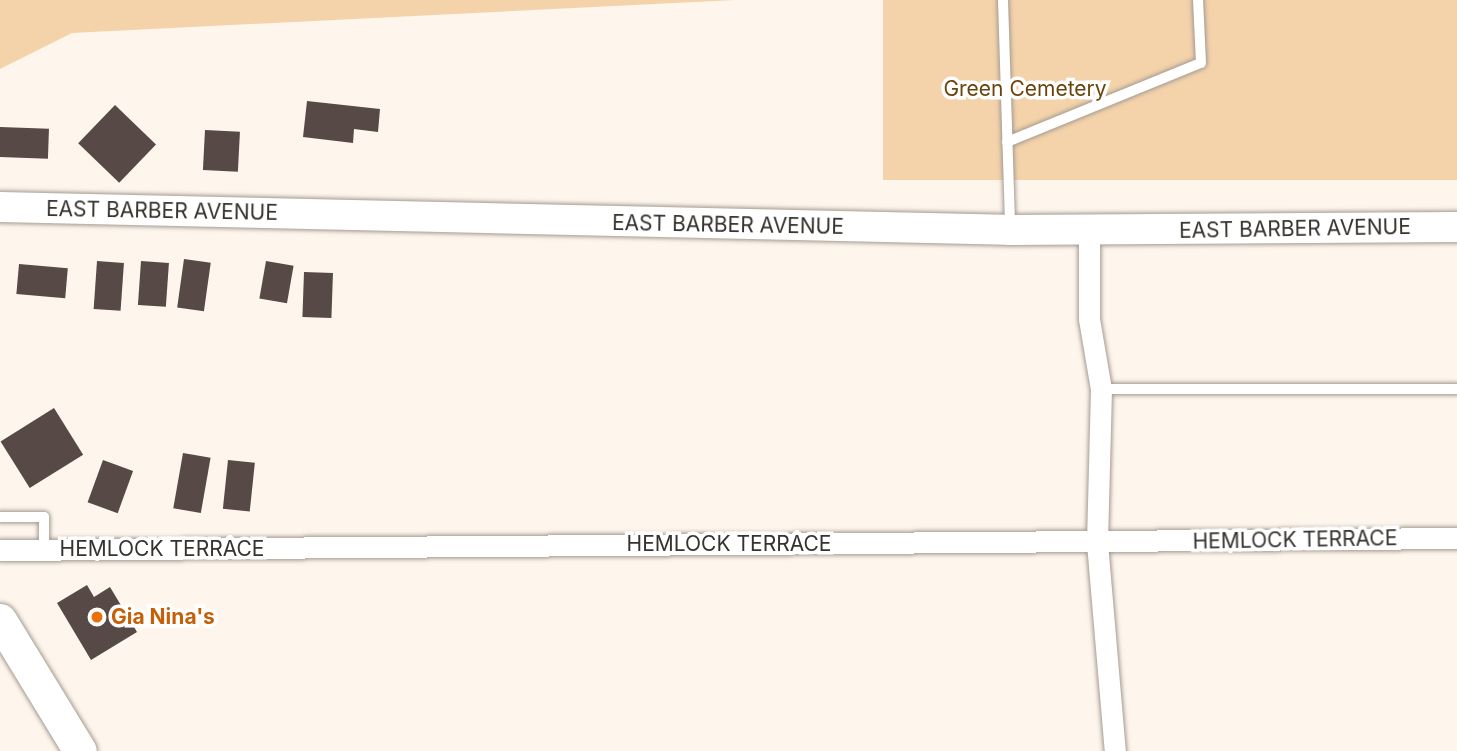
<!DOCTYPE html>
<html>
<head>
<meta charset="utf-8">
<style>
  body { margin:0 }
  #map { position:relative; width:1457px; height:751px; overflow:hidden; background:#fef6ed; font-family:Inter,sans-serif }
  div>[style] { position:absolute }
  .green>* { inset:0; background:#f4d3ab; transform-origin:0 0 }
  .building>* { inset:0; background:#564946; transform-origin:0 0 }
  .roads { filter:drop-shadow(0 0 2px #a49b91) drop-shadow(0 0 2px #a49b91) }
  .lane>* { height:10px; margin:-5px; padding:0 5px; transform-origin:5px; border-radius:5px; background:#fff }
  .street>* { height:21px; margin:-10.5px; padding:0 10.5px; transform-origin:10.5px; border-radius:10.5px; background:#fff }
  .secondary>* { height:30px; margin:-15px; padding:0 15px; transform-origin:15px; border-radius:15px; background:#fff }
  .primary>* { height:33px; margin:-16.5px; padding:0 16.5px; transform-origin:16.5px; border-radius:16.5px; background:#fff }
  .dots>* { width:19px; height:19px; translate:-50% -50%; box-sizing:border-box; border:4px solid #fff; border-radius:50% }
  span { translate:-50% -50%; white-space:nowrap; text-align:center; line-height:1.15; -webkit-text-stroke:7px #fff; paint-order:stroke }
  .park-label { font-size:21px; color:#69450d }
  .street-label { font-size:21px; color:#36322e }
  .food-label { font-size:21px; color:#c56008; font-weight:700 }
  .left { translate:0 -50%; text-align:left }
</style>
</head>
<body>
<div id="map">
  <div class="green">
    <i style="clip-path:polygon(0 0,735px 0,72px 33px,0 69px)"></i>
    <i style="left:883px;top:0;width:574px;height:180px"></i>
  </div>
  <div class="building">
    <i style="clip-path:polygon(307px 101px,380px 109px,378px 132px,354px 129px,353px 143px,303px 137px)"></i>
    <i style="left:115px;top:105px;width:57px;height:53px;rotate:44deg"></i>
    <i style="left:0;top:127px;width:49px;height:30px;rotate:2deg"></i>
    <i style="left:205px;top:130px;width:35px;height:40px;rotate:3deg"></i>
    <i style="left:184px;top:259px;width:27px;height:49px;rotate:8deg"></i>
    <i style="left:97px;top:261px;width:27px;height:48px;rotate:4deg"></i>
    <i style="left:141px;top:261px;width:28px;height:44px;rotate:4deg"></i>
    <i style="left:266px;top:261px;width:28px;height:38px;rotate:10deg"></i>
    <i style="left:19px;top:264px;width:49px;height:30px;rotate:5deg"></i>
    <i style="left:304px;top:272px;width:29px;height:45px;rotate:2deg"></i>
    <i style="left:54px;top:408px;width:55px;height:63px;rotate:58deg"></i>
    <i style="left:183px;top:453px;width:28px;height:56px;rotate:10deg"></i>
    <i style="left:103px;top:460px;width:32px;height:45px;rotate:20deg"></i>
    <i style="left:228px;top:460px;width:27px;height:49px;rotate:6deg"></i>
    <i style="clip-path:polygon(87px 585px,94px 597px,110px 587px,137px 632px,91px 660px,57px 603px)"></i>
  </div>
  <div class="roads">
    <div class="lane">
      <i style="left:1003px;top:0;width:227px;rotate:88.2deg"></i>
      <i style="left:1007px;top:142px;width:209px;rotate:-22.2deg"></i>
      <i style="left:1201px;top:63px;width:63px;rotate:-92.7deg"></i>
      <i style="left:1101px;top:389px;width:356px"></i>
      <i style="left:0;top:517px;width:44px"></i>
      <i style="left:44px;top:517px;width:33px;rotate:90deg"></i>
    </div>
    <div class="street">
      <i style="left:1089px;top:231px;width:88px;rotate:90deg"></i>
      <i style="left:1089px;top:319px;width:71px;rotate:80.3deg"></i>
      <i style="left:1101px;top:389px;width:154px;rotate:91.5deg"></i>
      <i style="left:1097px;top:543px;width:209px;rotate:85.1deg"></i>
      <i style="left:0;top:550px;width:1457px;rotate:-0.47deg"></i>
    </div>
    <div class="secondary">
      <i style="left:0;top:207px;width:1010px;rotate:1.3deg"></i>
      <i style="left:1010px;top:230px;width:447px;rotate:-0.4deg"></i>
    </div>
    <div class="primary">
      <i style="left:0;top:620px;width:153px;rotate:58.6deg"></i>
    </div>
  </div>
  <div class="dots">
    <i style="left:97px;top:617px;background:#e8710a"></i>
  </div>
  <div class="park-label">
    <span style="left:1025px;top:89px">Green Cemetery</span>
  </div>
  <div class="street-label">
    <span style="left:162px;top:211px;rotate:1deg">EAST BARBER AVENUE</span>
    <span style="left:728px;top:225px;rotate:1deg">EAST BARBER AVENUE</span>
    <span style="left:1295px;top:229px;rotate:-1deg">EAST BARBER AVENUE</span>
    <span style="left:1295px;top:540px;rotate:-1deg">HEMLOCK TERRACE</span>
    <span style="left:729px;top:544px">HEMLOCK TERRACE</span>
    <span style="left:162px;top:549px">HEMLOCK TERRACE</span>
  </div>
  <div class="food-label">
    <span class="left" style="left:111px;top:617px">Gia Nina's</span>
  </div>
</div>
</body>
</html>
